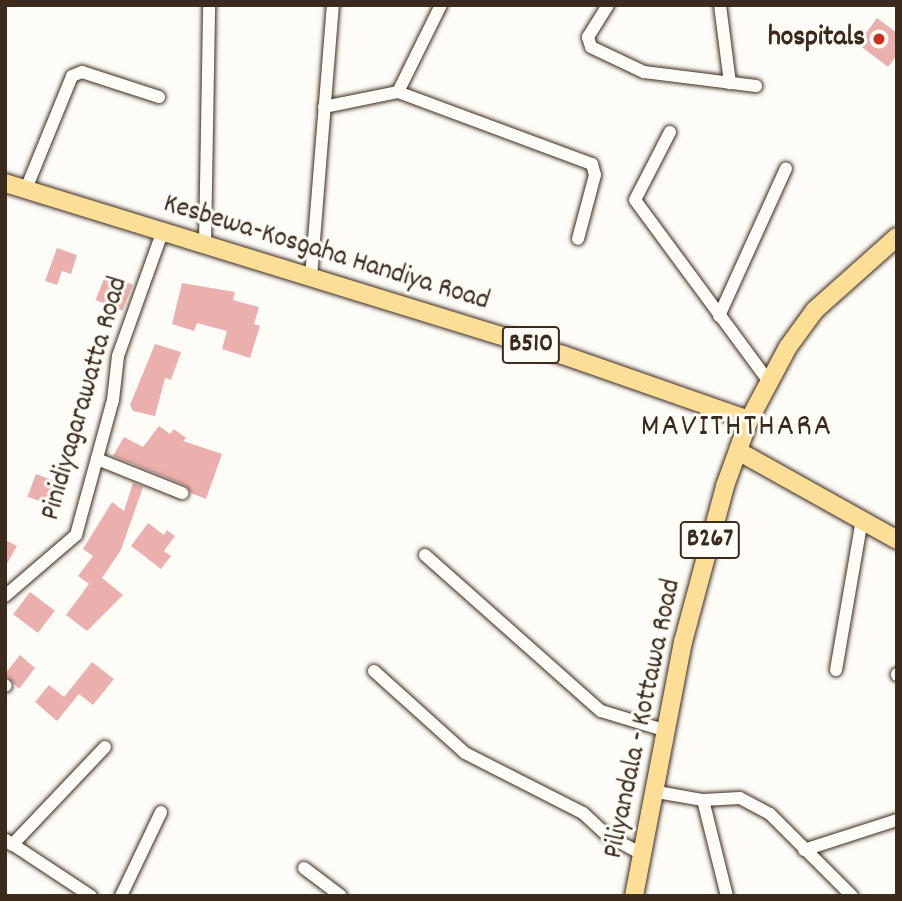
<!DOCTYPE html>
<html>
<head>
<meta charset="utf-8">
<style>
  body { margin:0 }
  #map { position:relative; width:902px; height:901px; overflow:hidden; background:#fdfcf7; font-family:Dekko,sans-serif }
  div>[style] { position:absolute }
  .building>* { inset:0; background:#ebb0ad; transform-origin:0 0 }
  .roads { filter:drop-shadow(0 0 2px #3b2a1e) drop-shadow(0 0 2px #3b2a1e) }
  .street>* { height:12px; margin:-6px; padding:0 6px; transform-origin:6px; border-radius:6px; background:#fdfcf7 }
  .primary>* { height:18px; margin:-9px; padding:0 9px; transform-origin:9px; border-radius:9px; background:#fdde96 }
  .dots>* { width:19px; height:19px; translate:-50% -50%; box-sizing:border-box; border:4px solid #fdfcf7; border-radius:50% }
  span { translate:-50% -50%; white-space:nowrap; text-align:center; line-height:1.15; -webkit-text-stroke:6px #fdfcf7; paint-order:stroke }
  .shield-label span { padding:2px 5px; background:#fdfcf7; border:2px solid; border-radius:5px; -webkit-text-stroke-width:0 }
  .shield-label { font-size:26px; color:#3b2a1e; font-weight:700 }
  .poi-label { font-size:28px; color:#3b2a1e; font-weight:700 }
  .right { translate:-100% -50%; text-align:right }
  .street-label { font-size:28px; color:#3b2a1e }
  .quarter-label { font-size:32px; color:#3b2a1e; letter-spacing:2px }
  .frame { position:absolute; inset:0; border:7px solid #3b2a1e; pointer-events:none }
</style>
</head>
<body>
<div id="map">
  <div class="building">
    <i style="clip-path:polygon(877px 18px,897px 33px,897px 55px,888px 67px,858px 44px)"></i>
    <i style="clip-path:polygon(57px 248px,77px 255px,71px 274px,62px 271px,57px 285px,45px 281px)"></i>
    <i style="left:106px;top:274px;width:29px;height:28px;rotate:22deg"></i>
    <i style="clip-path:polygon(182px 283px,235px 292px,233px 300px,259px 307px,254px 324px,260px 326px,250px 358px,222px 349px,227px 331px,197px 323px,194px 331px,172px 324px)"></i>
    <i style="clip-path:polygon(155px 344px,181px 352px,171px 380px,165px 378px,155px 416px,133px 411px,130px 405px)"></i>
    <i style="clip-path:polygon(159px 426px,170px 434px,174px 429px,186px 438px,183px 441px,222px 454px,206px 499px,191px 493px,185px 485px,113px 456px,124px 437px,143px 447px)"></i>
    <i style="left:36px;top:474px;width:25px;height:24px;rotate:21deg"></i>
    <i style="clip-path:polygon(133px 483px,143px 487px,121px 550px,102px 578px,123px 595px,87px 631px,66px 615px,89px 584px,78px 576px,93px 556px,83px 549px,112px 502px,124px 511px)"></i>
    <i style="clip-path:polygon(148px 523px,164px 535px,167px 530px,175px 536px,164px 551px,171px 556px,161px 569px,131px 546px)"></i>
    <i style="clip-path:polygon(5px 540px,17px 546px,5px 567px)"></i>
    <i style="left:30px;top:592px;width:31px;height:28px;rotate:37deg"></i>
    <i style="clip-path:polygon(20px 655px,35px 668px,19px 689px,5px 674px)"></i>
    <i style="clip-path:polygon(92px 662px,114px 679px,93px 705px,79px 694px,57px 721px,35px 702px,49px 685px,64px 697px)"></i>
  </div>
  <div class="roads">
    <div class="street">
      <i style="left:608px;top:5px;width:38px;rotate:122deg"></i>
      <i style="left:588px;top:37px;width:10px;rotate:73deg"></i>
      <i style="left:591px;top:47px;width:59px;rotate:25.3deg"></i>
      <i style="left:644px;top:72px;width:113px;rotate:7.1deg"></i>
      <i style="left:720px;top:5px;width:79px;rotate:82.7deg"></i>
      <i style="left:398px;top:92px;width:207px;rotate:20.4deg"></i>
      <i style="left:592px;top:164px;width:11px;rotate:75deg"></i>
      <i style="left:595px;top:175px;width:66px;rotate:104.9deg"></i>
      <i style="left:324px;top:107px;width:76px;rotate:-11.5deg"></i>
      <i style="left:398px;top:92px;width:97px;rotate:-63.7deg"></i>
      <i style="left:670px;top:132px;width:76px;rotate:117.2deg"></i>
      <i style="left:635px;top:200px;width:227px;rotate:53.6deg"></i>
      <i style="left:26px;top:189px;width:122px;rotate:-67.8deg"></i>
      <i style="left:72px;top:76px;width:11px;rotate:-22deg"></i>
      <i style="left:82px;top:72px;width:81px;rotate:18deg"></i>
      <i style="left:205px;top:243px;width:238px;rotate:-89deg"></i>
      <i style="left:311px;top:277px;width:273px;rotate:-85.4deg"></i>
      <i style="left:719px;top:316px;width:162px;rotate:-65.6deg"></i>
      <i style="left:97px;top:459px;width:92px;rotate:21.8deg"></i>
      <i style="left:425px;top:555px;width:235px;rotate:41.6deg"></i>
      <i style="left:601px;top:711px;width:69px;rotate:16.9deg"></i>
      <i style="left:5px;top:596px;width:94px;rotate:-40.7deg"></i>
      <i style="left:76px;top:535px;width:140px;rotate:-74.7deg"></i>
      <i style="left:113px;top:400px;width:44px;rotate:-83.5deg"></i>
      <i style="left:118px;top:356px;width:134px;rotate:-70.3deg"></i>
      <i style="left:836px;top:670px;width:153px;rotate:-80.2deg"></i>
      <i style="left:374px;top:671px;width:122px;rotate:42deg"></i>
      <i style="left:465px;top:753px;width:132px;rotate:27deg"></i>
      <i style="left:583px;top:813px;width:34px;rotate:43deg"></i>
      <i style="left:608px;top:836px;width:41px;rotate:27.8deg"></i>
      <i style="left:897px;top:674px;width:1px;rotate:90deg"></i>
      <i style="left:5px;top:685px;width:1px;rotate:45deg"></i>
      <i style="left:657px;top:792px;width:47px;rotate:9.9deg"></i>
      <i style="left:703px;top:800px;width:37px;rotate:-3deg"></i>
      <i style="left:740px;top:798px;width:34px;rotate:28deg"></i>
      <i style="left:770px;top:814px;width:116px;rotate:45deg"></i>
      <i style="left:703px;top:800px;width:99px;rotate:76deg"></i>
      <i style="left:6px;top:840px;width:102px;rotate:33.4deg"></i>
      <i style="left:12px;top:845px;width:135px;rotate:-46.5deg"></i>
      <i style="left:804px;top:850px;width:98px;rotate:-17.9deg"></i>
      <i style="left:304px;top:868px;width:46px;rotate:37.1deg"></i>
      <i style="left:121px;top:896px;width:93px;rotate:-64.5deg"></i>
    </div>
    <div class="primary">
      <i style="left:5px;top:183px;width:584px;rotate:17.13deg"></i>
      <i style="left:563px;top:355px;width:197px;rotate:19.3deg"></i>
      <i style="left:738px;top:451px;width:182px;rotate:29.2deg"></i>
      <i style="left:634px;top:896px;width:259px;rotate:-79.1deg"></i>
      <i style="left:683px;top:642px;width:162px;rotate:-74.9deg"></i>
      <i style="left:725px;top:486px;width:70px;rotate:-70deg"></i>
      <i style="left:749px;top:420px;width:83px;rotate:-61.9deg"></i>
      <i style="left:788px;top:347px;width:46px;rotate:-53.9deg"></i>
      <i style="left:815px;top:310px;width:110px;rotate:-41.7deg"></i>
    </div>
  </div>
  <div class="dots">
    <i style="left:879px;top:39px;background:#c8321e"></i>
  </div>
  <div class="shield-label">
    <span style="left:531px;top:345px">B510</span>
    <span style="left:710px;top:540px">B267</span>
  </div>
  <div class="poi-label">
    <span class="right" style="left:865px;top:39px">hospitals</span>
  </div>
  <div class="street-label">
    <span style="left:326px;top:254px;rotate:17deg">Kesbewa-Kosgaha Handiya Road</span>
    <span style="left:86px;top:399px;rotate:-74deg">Pinidiyagarawatta Road</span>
    <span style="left:644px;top:719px;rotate:-78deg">Piliyandala - Kottawa Road</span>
  </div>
  <div class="quarter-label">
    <span style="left:737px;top:428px">MAVITHTHARA</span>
  </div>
  <div class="frame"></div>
</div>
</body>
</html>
